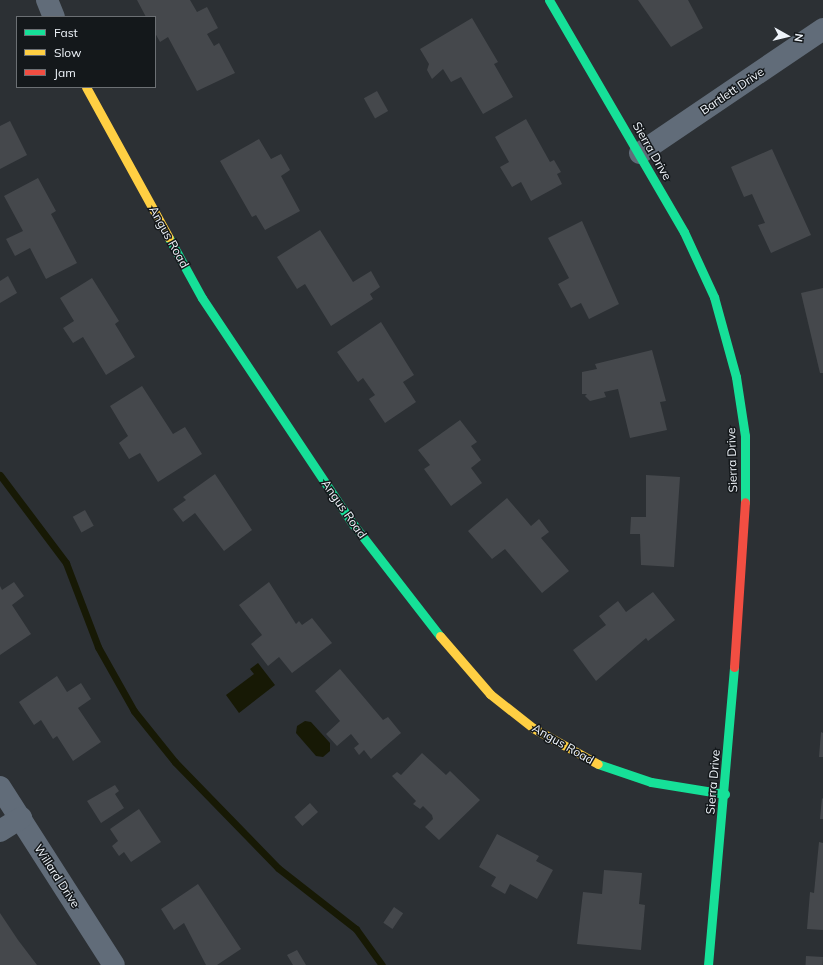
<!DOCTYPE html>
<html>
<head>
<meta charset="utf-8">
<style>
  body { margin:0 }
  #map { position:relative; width:823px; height:965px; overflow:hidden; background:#2c3034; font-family:Mulish,sans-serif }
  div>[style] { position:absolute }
  .water>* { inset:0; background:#171905 }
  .stream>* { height:7px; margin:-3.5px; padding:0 3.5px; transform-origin:3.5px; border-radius:3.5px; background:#171905 }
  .building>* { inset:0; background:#45484c; transform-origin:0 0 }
  .street>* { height:22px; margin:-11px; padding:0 11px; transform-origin:11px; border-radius:11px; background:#616c79 }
  .fast>* { height:9px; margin:-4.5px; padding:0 4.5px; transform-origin:4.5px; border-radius:4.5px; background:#16e098 }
  .slow>* { height:9px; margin:-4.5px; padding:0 4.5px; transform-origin:4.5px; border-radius:4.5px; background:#ffcf43 }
  .jam>* { height:9px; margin:-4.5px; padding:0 4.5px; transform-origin:4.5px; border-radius:4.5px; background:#f24e42 }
  span { translate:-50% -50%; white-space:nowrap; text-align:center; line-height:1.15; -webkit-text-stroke:3px #14181b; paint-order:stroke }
  .street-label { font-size:12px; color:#eff4fa }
  .legend { position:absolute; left:16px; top:16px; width:140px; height:72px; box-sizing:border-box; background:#14181b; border:1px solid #6c7074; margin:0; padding:5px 7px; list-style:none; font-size:12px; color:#eff4fa }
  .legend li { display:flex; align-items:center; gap:8px; height:20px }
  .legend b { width:20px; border:1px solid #6c7074 }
  .north { position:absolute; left:767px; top:16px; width:40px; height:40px; -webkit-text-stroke:3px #14181b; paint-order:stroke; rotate:98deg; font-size:11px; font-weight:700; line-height:16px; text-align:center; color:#eff4fa }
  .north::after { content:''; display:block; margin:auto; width:14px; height:18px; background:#eff4fa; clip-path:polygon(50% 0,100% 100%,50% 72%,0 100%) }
</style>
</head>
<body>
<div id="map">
  <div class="water">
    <i style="clip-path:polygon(258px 663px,275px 685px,239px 713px,226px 695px,254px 674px,250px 669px)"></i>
    <i style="clip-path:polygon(305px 721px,311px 722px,330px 743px,330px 751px,323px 757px,316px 756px,296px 733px,297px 726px)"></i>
  </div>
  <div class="stream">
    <i style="left:0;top:475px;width:110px;rotate:53.1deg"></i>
    <i style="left:66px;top:563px;width:90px;rotate:69.1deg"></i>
    <i style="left:98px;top:647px;width:73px;rotate:60.6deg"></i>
    <i style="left:134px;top:711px;width:65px;rotate:51.2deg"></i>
    <i style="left:175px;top:762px;width:148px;rotate:45.8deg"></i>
    <i style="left:278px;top:868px;width:99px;rotate:38deg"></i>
    <i style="left:356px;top:929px;width:44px;rotate:54.2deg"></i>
  </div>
  <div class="building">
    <i style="clip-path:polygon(137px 0,190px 0,197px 12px,207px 7px,218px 28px,207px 34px,214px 46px,219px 43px,235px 73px,197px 91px,168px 37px,160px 42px,155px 33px,155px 17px,146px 17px)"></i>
    <i style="clip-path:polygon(638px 0,688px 0,703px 28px,671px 47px)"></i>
    <i style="clip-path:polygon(472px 18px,498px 62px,494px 64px,513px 97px,483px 114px,461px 77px,451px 82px,443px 69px,432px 79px,427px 70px,429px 64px,420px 49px)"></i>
    <i style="left:377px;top:91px;width:23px;height:15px;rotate:61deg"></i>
    <i style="clip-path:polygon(526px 119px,550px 162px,554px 160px,561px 172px,557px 174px,562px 184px,531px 201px,521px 182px,512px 187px,500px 167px,509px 162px,495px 137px)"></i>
    <i style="clip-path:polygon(10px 121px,27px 155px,0 169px,0 126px)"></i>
    <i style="clip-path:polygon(259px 139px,271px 159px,281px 154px,290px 170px,281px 176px,300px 211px,265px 230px,256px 215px,252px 217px,220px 161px)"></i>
    <i style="clip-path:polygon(772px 149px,811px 235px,771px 253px,758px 225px,765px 223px,752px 194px,744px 197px,731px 167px)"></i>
    <i style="clip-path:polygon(38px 178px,56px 211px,51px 214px,77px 263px,46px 279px,30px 248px,15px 256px,6px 239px,23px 231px,4px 196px)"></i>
    <i style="clip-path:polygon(582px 221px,619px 304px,589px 319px,581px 303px,571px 308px,558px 284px,569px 278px,548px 238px)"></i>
    <i style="clip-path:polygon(320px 230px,353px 282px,371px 271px,380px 287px,370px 294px,373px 299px,331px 326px,305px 284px,297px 289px,277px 257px)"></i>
    <i style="clip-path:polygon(8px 276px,17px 293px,0 303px,0 281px)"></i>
    <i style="clip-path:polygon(92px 278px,119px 321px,115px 324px,135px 357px,106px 375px,83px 337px,73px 343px,63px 328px,74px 321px,60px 298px)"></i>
    <i style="clip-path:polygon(823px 288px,823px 373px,820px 373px,801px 293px)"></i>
    <i style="clip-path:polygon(381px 322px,414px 375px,403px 382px,416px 402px,385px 423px,369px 399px,375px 395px,363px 378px,358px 382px,337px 352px)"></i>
    <i style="clip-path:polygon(652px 350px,666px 401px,660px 402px,667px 430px,630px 438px,618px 389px,604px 392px,606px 397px,590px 401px,585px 396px,587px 394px,582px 394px,582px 372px,597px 369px,595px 364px)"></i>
    <i style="clip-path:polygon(142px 386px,173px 434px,185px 427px,202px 454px,158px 482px,140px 453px,129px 459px,119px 443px,128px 436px,110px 406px)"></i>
    <i style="clip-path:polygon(460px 420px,477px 442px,471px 446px,481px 460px,471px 468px,482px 483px,451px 506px,424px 469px,430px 465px,418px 450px)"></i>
    <i style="clip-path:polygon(215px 474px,252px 530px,224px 551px,195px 513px,183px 522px,173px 509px,186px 500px,183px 497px)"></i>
    <i style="clip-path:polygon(646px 475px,680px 477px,674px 567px,641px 565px,640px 534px,630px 534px,631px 517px,646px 517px)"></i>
    <i style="clip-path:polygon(507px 498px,531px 526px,539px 519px,549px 532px,541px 538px,569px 571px,542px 593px,505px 549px,492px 559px,468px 531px)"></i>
    <i style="left:85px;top:510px;width:18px;height:14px;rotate:61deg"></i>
    <i style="clip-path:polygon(14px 582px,24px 596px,12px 605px,31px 634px,0 655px,0 586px,2px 590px)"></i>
    <i style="clip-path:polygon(269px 582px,296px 624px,299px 621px,302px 625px,312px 618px,332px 643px,292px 673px,279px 657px,268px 666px,251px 644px,262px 635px,239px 605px)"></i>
    <i style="clip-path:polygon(653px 592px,675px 620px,648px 641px,646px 638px,596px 681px,573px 650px,606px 625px,599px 616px,618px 601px,626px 612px)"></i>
    <i style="clip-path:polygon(340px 669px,383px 720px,388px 717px,401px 733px,371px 759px,364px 750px,359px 755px,354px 748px,359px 744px,351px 734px,337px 746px,326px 734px,340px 721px,315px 691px)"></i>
    <i style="clip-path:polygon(57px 676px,67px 692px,81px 683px,91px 699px,78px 708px,101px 742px,73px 761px,57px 736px,53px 739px,41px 720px,34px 725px,19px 702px)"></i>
    <i style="clip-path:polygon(821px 732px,823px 733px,823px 757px,819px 757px)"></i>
    <i style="clip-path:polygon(422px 753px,446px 775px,450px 771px,480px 800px,439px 840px,425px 827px,433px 819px,432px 815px,423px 806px,420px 809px,413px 804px,416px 801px,392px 776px,397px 772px,401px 775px)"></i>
    <i style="clip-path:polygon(115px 785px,119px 791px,115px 794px,124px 808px,101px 823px,87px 801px)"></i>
    <i style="clip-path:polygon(822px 798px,823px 799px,823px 819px,820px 819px)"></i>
    <i style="left:310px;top:803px;width:12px;height:21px;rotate:48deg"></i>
    <i style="clip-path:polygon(139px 809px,161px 842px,131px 862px,124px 852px,119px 856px,112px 846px,118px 841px,110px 829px)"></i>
    <i style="clip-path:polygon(497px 834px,539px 856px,536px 861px,553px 870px,537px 899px,510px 884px,505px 894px,491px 886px,496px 877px,479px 867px)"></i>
    <i style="clip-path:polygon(819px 842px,823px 843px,823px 930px,807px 929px,810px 892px,814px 893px)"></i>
    <i style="clip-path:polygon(604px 870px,642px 873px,639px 904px,645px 905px,641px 950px,577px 944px,583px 892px,602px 894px)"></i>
    <i style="clip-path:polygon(198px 884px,241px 949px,217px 965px,206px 965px,184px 923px,174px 930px,161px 909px)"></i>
    <i style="left:394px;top:907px;width:11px;height:19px;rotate:34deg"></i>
    <i style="clip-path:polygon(0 913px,18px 940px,37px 965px,0 965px)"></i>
    <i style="clip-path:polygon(297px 950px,306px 965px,293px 965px,287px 955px)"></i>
    <i style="left:806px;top:956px;width:17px;height:9px;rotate:3deg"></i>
  </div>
  <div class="street">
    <i style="left:47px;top:0;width:18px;rotate:68deg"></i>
    <i style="left:640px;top:153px;width:221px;rotate:-34.1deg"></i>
    <i style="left:0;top:787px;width:211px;rotate:57.4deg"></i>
    <i style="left:0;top:831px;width:25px;rotate:-32deg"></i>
  </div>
  <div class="fast">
    <i style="left:549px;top:0;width:268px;rotate:59.8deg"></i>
    <i style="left:684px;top:232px;width:72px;rotate:65.2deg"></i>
    <i style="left:714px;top:297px;width:83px;rotate:74.6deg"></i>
    <i style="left:736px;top:377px;width:60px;rotate:81.3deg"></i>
    <i style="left:745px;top:436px;width:66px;rotate:90deg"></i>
    <i style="left:169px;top:238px;width:68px;rotate:61.2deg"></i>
    <i style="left:202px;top:298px;width:272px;rotate:56.3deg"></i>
    <i style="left:353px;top:524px;width:142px;rotate:52.2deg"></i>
    <i style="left:598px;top:764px;width:56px;rotate:18.8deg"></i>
    <i style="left:651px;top:782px;width:75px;rotate:9.2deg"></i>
    <i style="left:708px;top:965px;width:299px;rotate:-85deg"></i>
  </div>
  <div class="slow">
    <i style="left:86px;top:87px;width:172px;rotate:61.2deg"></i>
    <i style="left:440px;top:636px;width:77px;rotate:49.2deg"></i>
    <i style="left:490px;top:694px;width:55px;rotate:38.3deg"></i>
    <i style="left:533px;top:728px;width:74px;rotate:29deg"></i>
  </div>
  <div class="jam">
    <i style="left:734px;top:667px;width:165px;rotate:-86.2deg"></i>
  </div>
  <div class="street-label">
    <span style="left:732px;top:91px;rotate:-34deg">Bartlett Drive</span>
    <span style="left:652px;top:151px;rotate:60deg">Sierra Drive</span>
    <span style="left:169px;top:237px;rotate:61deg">Angus Road</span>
    <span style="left:732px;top:460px;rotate:-92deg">Sierra Drive</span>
    <span style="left:344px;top:509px;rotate:55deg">Angus Road</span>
    <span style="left:563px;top:744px;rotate:30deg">Angus Road</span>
    <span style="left:713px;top:782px;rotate:-85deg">Sierra Drive</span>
    <span style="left:57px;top:876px;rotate:57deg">Willard Drive</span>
  </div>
  <ul class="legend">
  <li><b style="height:5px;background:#16e098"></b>Fast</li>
  <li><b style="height:5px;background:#ffcf43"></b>Slow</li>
  <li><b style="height:5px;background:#f24e42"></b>Jam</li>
  </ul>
  <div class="north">N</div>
</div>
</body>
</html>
